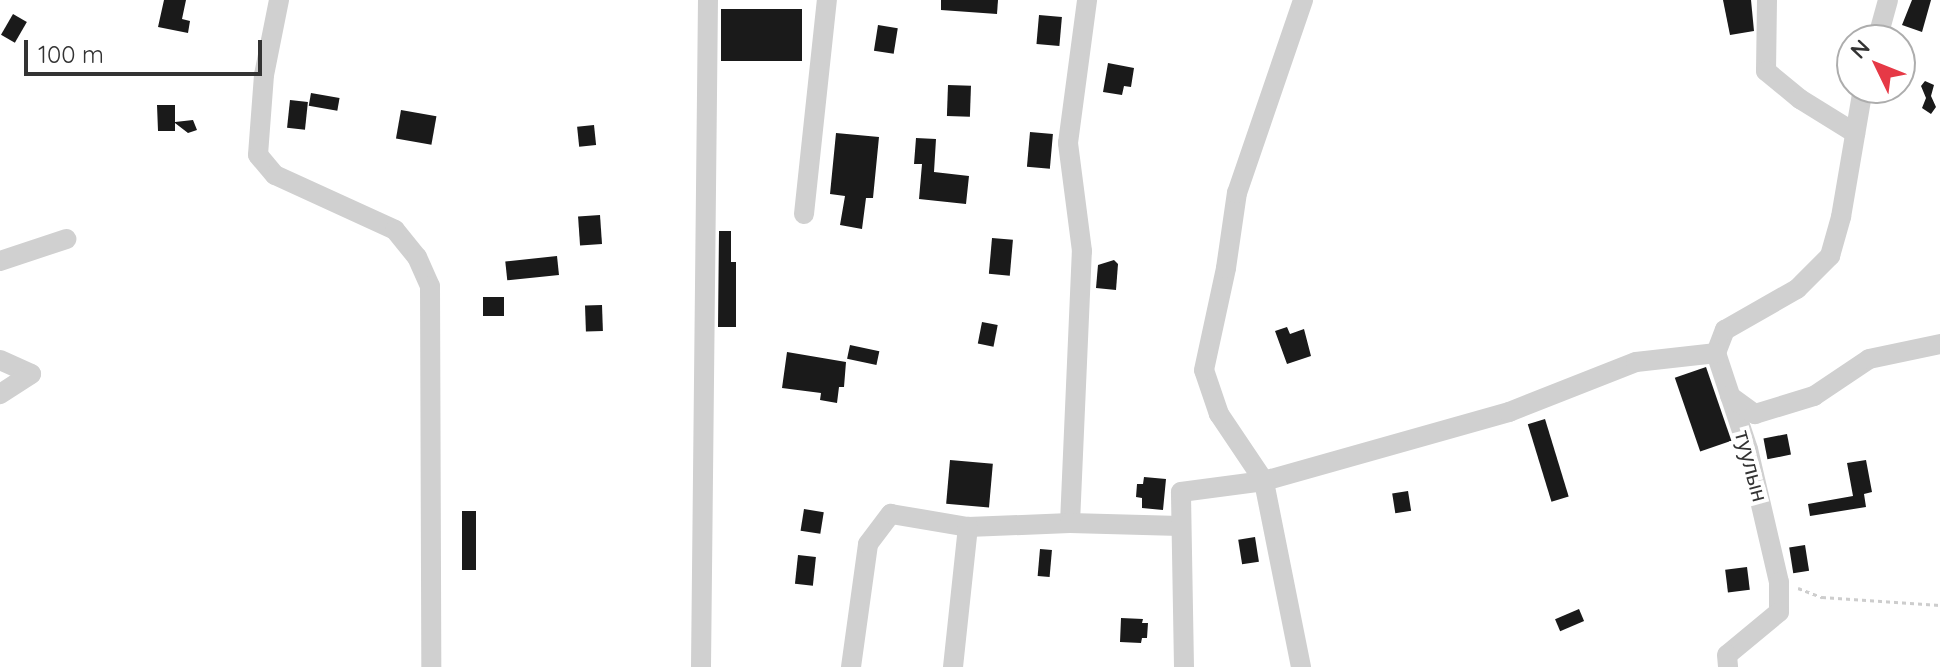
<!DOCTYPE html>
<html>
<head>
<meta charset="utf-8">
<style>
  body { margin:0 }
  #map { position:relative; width:1940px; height:667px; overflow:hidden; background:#fff; font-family:Quicksand,sans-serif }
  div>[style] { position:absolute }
  .building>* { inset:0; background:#1a1a1a; transform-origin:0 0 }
  .path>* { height:3px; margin-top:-1.5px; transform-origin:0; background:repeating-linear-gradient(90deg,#cdcdcd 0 4px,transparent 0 8px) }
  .minor>* { height:20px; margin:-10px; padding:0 10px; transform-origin:10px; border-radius:10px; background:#d0d0d0 }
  span { translate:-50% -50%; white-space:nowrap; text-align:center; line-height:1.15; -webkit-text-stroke:8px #fff; paint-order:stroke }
  .street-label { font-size:22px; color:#333 }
  .north { position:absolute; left:1836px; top:24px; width:80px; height:80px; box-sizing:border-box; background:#fff; border:2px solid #adadad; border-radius:50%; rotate:313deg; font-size:22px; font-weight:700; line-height:32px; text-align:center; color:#333 }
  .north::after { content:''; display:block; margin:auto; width:28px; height:36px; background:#e63946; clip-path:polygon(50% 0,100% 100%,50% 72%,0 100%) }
  .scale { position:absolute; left:24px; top:40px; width:238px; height:36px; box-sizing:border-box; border:4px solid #333; border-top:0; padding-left:10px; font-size:24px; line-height:28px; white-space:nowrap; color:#333; -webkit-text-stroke:6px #fff; paint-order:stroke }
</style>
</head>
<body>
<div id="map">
  <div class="building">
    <i style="clip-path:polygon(164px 0,186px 0,182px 19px,190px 21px,188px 33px,158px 27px)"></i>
    <i style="clip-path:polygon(941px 0,998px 0,997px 14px,941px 10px)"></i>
    <i style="clip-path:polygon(1723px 0,1751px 0,1754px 31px,1730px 35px)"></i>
    <i style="clip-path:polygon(1912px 0,1931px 0,1922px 32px,1902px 25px)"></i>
    <i style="left:721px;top:9px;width:81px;height:52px"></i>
    <i style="left:13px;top:14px;width:16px;height:24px;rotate:30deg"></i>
    <i style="left:1039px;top:15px;width:23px;height:29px;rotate:5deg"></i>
    <i style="left:878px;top:25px;width:20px;height:26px;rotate:9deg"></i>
    <i style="clip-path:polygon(1108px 63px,1134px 68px,1131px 87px,1124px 86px,1122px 95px,1103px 92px)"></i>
    <i style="clip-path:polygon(1925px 81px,1934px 85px,1931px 96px,1936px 107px,1931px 114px,1922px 108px,1926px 98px,1921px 86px)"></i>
    <i style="left:948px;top:85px;width:23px;height:31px;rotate:2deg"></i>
    <i style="left:311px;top:93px;width:29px;height:13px;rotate:10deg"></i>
    <i style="left:290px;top:100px;width:18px;height:28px;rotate:6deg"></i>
    <i style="clip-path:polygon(157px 105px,175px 105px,175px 122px,193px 120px,197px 130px,188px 133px,175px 123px,175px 131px,158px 131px)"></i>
    <i style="left:401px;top:110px;width:36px;height:29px;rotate:10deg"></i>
    <i style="left:594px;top:125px;width:20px;height:17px;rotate:84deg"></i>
    <i style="left:1030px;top:132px;width:23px;height:35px;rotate:5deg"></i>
    <i style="clip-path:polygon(836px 133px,879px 137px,873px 198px,866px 198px,862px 229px,840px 225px,845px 196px,830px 194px)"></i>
    <i style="clip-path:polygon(916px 138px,936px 139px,934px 172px,969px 176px,966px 204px,919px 199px,922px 164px,914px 164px)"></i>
    <i style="left:600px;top:215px;width:29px;height:22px;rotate:86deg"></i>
    <i style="clip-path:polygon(719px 231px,731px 231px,731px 262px,736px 262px,736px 327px,718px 327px)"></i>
    <i style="left:992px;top:238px;width:21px;height:36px;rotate:5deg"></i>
    <i style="left:557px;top:256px;width:19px;height:52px;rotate:84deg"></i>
    <i style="clip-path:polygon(1114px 260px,1118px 264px,1116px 290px,1096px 288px,1098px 265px)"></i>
    <i style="left:483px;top:297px;width:21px;height:19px"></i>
    <i style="left:602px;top:305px;width:26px;height:17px;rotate:88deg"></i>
    <i style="left:982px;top:322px;width:16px;height:22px;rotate:11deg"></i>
    <i style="clip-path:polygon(1287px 327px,1290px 334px,1304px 329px,1311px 356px,1287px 364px,1275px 331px)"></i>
    <i style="left:850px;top:345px;width:30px;height:14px;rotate:12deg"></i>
    <i style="clip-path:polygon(787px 352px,846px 362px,844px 387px,839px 387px,837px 403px,820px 400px,821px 393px,782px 388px)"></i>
    <i style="left:1706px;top:367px;width:78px;height:33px;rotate:71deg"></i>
    <i style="left:1545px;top:419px;width:81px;height:18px;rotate:73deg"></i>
    <i style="left:1787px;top:434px;width:21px;height:24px;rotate:79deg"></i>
    <i style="left:950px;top:460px;width:43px;height:44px;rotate:5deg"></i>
    <i style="clip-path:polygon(1866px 460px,1872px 492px,1864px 494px,1866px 507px,1810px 516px,1808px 504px,1853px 496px,1847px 463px)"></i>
    <i style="clip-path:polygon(1144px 477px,1166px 479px,1163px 510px,1142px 508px,1142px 498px,1136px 497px,1137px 484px,1143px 484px)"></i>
    <i style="left:1408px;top:491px;width:20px;height:16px;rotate:81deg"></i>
    <i style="left:804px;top:509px;width:20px;height:22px;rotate:9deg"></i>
    <i style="left:462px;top:511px;width:14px;height:59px"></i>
    <i style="left:1255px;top:537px;width:25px;height:17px;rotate:81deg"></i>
    <i style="left:1805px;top:545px;width:26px;height:16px;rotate:81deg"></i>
    <i style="left:1040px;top:549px;width:12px;height:27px;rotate:5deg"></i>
    <i style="left:798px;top:555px;width:18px;height:29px;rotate:6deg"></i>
    <i style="left:1747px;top:567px;width:23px;height:22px;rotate:83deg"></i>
    <i style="left:1579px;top:609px;width:13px;height:26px;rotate:67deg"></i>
    <i style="clip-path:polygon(1121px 618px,1143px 619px,1142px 623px,1148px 623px,1147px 638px,1142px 638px,1141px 643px,1120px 642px)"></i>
  </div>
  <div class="path">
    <i style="left:1798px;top:588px;width:26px;rotate:21deg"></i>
    <i style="left:1822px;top:597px;width:118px;rotate:3.9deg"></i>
  </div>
  <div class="minor">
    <i style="left:279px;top:0;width:76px;rotate:101.3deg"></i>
    <i style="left:264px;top:75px;width:80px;rotate:94.3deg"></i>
    <i style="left:258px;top:155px;width:26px;rotate:50deg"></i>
    <i style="left:275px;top:175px;width:132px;rotate:24.6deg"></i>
    <i style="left:395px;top:230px;width:35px;rotate:51deg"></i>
    <i style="left:417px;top:257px;width:32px;rotate:66deg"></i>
    <i style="left:430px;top:286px;width:381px;rotate:89.8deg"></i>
    <i style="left:1767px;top:0;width:71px;rotate:90.8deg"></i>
    <i style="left:1766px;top:71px;width:44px;rotate:39.5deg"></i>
    <i style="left:1800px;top:99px;width:65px;rotate:31.7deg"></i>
    <i style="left:1877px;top:40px;width:41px;rotate:-74.6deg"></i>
    <i style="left:804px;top:214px;width:215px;rotate:-83.9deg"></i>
    <i style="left:0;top:261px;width:70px;rotate:-18.4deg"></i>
    <i style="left:1716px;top:353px;width:101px;rotate:71.6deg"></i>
    <i style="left:1748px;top:449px;width:137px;rotate:76.9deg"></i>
    <i style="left:1779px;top:582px;width:30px;rotate:90deg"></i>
    <i style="left:1779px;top:612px;width:67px;rotate:140.4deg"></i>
    <i style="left:1727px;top:655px;width:12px;rotate:85deg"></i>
    <i style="left:1716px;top:353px;width:25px;rotate:-69deg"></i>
    <i style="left:1725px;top:330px;width:83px;rotate:-29.7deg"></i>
    <i style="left:1797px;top:289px;width:47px;rotate:-45deg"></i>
    <i style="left:1830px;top:256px;width:41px;rotate:-74.2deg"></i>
    <i style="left:1841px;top:217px;width:131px;rotate:-80.3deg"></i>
    <i style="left:0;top:360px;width:34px;rotate:24deg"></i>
    <i style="left:31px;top:374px;width:37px;rotate:147deg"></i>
    <i style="left:1730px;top:396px;width:31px;rotate:36deg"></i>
    <i style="left:1755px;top:414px;width:62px;rotate:-17deg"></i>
    <i style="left:1814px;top:396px;width:66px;rotate:-33.9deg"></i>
    <i style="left:1869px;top:359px;width:73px;rotate:-11.9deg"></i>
    <i style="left:1070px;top:523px;width:272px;rotate:-87.5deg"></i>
    <i style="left:1082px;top:251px;width:109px;rotate:-97.4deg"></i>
    <i style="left:1068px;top:143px;width:144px;rotate:-82.4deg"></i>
    <i style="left:701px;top:667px;width:667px;rotate:-89.4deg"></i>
    <i style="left:851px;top:667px;width:124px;rotate:-82.1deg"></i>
    <i style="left:868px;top:544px;width:38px;rotate:-53deg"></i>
    <i style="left:891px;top:514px;width:78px;rotate:9.6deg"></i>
    <i style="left:968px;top:527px;width:102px;rotate:-2.2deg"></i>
    <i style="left:1070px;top:523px;width:110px;rotate:1.6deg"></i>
    <i style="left:953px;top:667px;width:141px;rotate:-83.9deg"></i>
    <i style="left:1184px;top:667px;width:175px;rotate:-91deg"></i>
    <i style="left:1181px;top:492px;width:84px;rotate:-7.5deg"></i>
    <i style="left:1264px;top:481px;width:255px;rotate:-15.7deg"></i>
    <i style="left:1509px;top:412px;width:136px;rotate:-21.5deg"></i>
    <i style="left:1636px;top:362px;width:81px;rotate:-6.4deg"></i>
    <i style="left:1301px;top:667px;width:190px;rotate:-101.3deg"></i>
    <i style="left:1264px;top:481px;width:81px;rotate:-123.9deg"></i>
    <i style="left:1219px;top:414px;width:46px;rotate:-108.8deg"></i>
    <i style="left:1204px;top:370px;width:104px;rotate:-77.8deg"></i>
    <i style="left:1226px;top:268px;width:76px;rotate:-81.7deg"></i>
    <i style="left:1237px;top:193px;width:204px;rotate:-71.1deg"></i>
  </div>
  <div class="street-label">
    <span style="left:1751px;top:466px;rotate:75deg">туулын</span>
  </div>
  <div class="north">N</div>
  <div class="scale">100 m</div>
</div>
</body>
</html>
